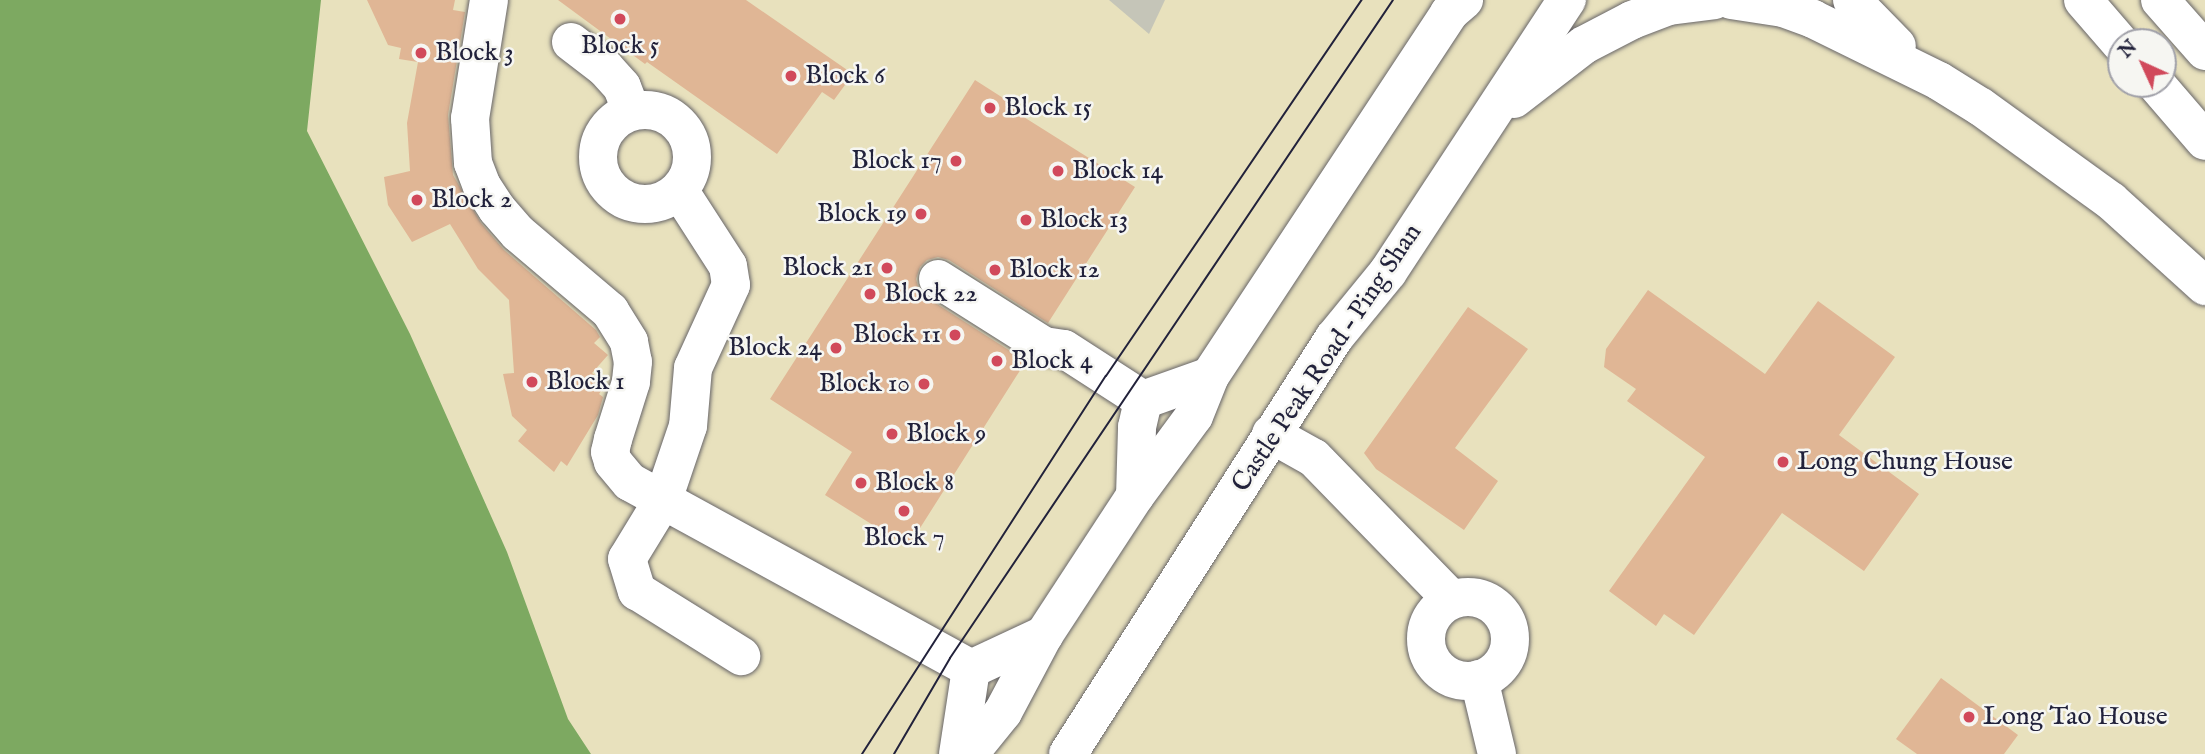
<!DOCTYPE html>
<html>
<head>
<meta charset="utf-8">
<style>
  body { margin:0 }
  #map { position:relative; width:2205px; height:754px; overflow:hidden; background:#e8e1bd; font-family:"IM FELL English",serif }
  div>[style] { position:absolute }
  .industrial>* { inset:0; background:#c5c5b8 }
  .forest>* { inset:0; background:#7da961 }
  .building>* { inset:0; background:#e0b695 }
  .roads { filter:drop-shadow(0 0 2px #676568) drop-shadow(0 0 2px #676568) }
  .minor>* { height:38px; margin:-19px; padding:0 19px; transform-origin:19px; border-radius:19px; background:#fff }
  .minor>.ring { margin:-19px; padding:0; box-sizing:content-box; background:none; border:38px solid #fff; border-radius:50% }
  .major>* { height:38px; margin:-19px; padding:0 19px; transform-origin:19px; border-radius:19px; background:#fff }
  .tram>* { height:2px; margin:-1px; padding:0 1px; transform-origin:1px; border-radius:1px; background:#22223b }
  .dots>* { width:19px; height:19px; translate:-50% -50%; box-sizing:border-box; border:4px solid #f6f6f2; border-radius:50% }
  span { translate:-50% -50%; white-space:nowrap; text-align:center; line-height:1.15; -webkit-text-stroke:5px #f6f6f2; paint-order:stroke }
  .poi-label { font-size:26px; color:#22223b }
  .left { translate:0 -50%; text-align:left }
  .right { translate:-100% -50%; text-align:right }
  .street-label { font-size:26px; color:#22223b }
  .north { position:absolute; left:2107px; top:28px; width:70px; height:70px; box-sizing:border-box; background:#f6f6f2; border:2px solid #a1a1a9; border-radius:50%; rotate:315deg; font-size:19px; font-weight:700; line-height:28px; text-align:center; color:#22223b }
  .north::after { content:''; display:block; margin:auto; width:24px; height:32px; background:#d1495b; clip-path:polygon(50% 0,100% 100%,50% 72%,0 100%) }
</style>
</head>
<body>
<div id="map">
  <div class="industrial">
    <i style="clip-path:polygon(1109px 0,1165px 0,1149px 34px)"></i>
  </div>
  <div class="forest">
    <i style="clip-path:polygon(0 0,321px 0,307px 131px,410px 334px,507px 552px,568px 719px,591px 754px,0 754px)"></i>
  </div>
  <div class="building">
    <i style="clip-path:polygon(367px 0,455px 0,453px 10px,465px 12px,448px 115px,453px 175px,481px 223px,504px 250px,596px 330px,600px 337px,594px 343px,608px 355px,592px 373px,606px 384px,599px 394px,603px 397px,598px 415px,567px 466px,561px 461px,554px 472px,518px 441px,527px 430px,512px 416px,503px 374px,514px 373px,509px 300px,478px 269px,450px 224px,412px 242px,388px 205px,384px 177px,410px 171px,407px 123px,418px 62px,399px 59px,401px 48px,388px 45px)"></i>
    <i style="clip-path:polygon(558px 0,746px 0,853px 74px,834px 100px,822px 92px,777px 154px,647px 62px,645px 64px)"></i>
    <i style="clip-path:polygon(975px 80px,1022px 110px,1019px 114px,1135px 187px,1048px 323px,949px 260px,938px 257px,927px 260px,920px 267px,916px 279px,919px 290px,926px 297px,1026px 361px,908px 547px,825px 495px,852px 452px,770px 399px)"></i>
    <i style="clip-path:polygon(1648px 290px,1765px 374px,1818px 301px,1895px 357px,1839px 435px,1919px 494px,1864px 571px,1782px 513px,1694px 635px,1664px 614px,1656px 626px,1609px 591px,1705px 457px,1627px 401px,1636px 389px,1604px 367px,1606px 349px)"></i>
    <i style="clip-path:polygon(1468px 307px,1528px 349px,1455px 448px,1498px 481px,1464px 530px,1376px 469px,1364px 453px)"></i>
    <i style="clip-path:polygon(1941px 678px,2018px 735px,2004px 754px,1917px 754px,1896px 739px)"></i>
  </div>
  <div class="roads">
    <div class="minor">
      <i style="left:489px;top:0;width:120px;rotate:99.1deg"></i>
      <i style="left:470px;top:118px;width:45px;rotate:86.2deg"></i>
      <i style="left:473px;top:163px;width:25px;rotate:69deg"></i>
      <i style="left:482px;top:186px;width:27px;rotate:57deg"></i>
      <i style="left:497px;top:209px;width:32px;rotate:49deg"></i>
      <i style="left:518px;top:233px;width:121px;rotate:40.3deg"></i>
      <i style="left:610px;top:311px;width:36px;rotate:58deg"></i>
      <i style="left:629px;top:342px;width:20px;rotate:79deg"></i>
      <i style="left:633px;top:362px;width:20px;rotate:96deg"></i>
      <i style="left:631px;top:382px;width:60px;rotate:107.5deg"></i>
      <i style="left:613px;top:439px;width:13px;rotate:103deg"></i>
      <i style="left:610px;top:452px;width:10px;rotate:73deg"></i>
      <i style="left:613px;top:462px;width:26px;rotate:50deg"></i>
      <i style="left:630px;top:482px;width:389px;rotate:28.7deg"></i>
      <i style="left:571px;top:42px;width:43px;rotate:37.4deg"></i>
      <i style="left:605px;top:68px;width:25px;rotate:48deg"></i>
      <i style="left:622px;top:87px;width:26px;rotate:69deg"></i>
      <i class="ring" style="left:598px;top:110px;width:56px;height:56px"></i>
      <i style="left:679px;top:190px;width:90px;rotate:57.2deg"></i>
      <i style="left:728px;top:266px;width:19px;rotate:81deg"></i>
      <i style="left:731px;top:285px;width:91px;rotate:114.6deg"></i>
      <i style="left:693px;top:368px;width:58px;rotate:94.9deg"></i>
      <i style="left:688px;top:426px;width:78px;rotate:108.7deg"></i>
      <i style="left:663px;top:500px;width:69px;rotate:121.4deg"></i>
      <i style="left:627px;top:559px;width:34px;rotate:73deg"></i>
      <i style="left:637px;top:591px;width:123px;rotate:32deg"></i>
      <i style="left:938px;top:279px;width:125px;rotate:32.3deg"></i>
      <i style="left:1044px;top:346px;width:20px;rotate:9deg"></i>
      <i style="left:1064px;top:349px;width:94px;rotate:32.8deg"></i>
      <i style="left:1143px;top:400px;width:71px;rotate:-19.7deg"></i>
      <i style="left:1271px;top:434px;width:49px;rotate:29.2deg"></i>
      <i style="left:1314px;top:458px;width:197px;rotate:45.8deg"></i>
      <i style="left:1135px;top:496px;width:69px;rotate:-88.3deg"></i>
      <i style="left:1137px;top:427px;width:28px;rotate:-77deg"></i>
      <i class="ring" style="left:1426px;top:597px;width:46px;height:46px"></i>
      <i style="left:971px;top:669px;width:81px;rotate:-25deg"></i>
      <i style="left:1479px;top:679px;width:77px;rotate:76.5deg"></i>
      <i style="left:958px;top:754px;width:86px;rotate:-81.3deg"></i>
    </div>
    <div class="major">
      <i style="left:1731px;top:0;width:53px;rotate:8.7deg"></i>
      <i style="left:1783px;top:8px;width:32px;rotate:20deg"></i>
      <i style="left:1813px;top:19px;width:140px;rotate:26.2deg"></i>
      <i style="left:1939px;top:81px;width:49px;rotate:31.8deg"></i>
      <i style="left:1981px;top:107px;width:160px;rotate:35.9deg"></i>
      <i style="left:2111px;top:201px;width:127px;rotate:42.1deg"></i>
      <i style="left:1852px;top:0;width:64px;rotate:45.6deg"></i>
      <i style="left:2083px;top:0;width:58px;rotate:49.2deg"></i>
      <i style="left:2160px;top:0;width:68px;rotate:48.6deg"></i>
      <i style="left:2156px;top:84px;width:75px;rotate:49.3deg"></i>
      <i style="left:1514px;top:99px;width:88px;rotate:-37.6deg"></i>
      <i style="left:1584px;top:45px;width:54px;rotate:-27.5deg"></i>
      <i style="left:1632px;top:20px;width:40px;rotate:-21deg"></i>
      <i style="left:1669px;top:6px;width:46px;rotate:-7.4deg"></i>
      <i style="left:969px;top:754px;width:54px;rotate:-51deg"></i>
      <i style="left:1003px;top:712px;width:87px;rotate:-62deg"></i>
      <i style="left:1044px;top:635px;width:166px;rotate:-56.8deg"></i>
      <i style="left:1135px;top:496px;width:99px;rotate:-53.6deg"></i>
      <i style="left:1194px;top:416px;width:43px;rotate:-68.2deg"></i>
      <i style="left:1210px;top:376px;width:435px;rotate:-56.6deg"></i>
      <i style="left:1449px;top:13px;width:20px;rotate:-41deg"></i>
      <i style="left:1068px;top:754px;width:494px;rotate:-57.4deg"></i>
      <i style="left:1334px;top:338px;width:85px;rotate:-50.7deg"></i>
      <i style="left:1388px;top:272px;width:326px;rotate:-56.7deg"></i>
    </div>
  </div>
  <div class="tram">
    <i style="left:862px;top:754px;width:450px;rotate:-57.2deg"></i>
    <i style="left:1106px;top:376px;width:455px;rotate:-55.8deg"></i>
    <i style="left:894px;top:754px;width:111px;rotate:-59.7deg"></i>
    <i style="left:950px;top:658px;width:793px;rotate:-56.05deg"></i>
  </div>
  <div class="dots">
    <i style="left:620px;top:19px;background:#d1495b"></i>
    <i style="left:421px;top:53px;background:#d1495b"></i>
    <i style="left:791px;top:76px;background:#d1495b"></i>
    <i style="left:990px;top:108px;background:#d1495b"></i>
    <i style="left:956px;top:161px;background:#d1495b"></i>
    <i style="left:1058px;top:171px;background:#d1495b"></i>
    <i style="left:417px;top:200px;background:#d1495b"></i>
    <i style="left:921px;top:214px;background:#d1495b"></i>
    <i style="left:1026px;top:220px;background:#d1495b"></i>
    <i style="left:887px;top:268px;background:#d1495b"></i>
    <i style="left:995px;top:270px;background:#d1495b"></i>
    <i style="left:870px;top:294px;background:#d1495b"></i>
    <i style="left:955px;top:335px;background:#d1495b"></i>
    <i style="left:836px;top:348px;background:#d1495b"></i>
    <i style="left:997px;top:361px;background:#d1495b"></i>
    <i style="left:532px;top:382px;background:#d1495b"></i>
    <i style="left:924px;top:384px;background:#d1495b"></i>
    <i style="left:892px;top:434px;background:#d1495b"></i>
    <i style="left:1783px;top:462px;background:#d1495b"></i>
    <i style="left:861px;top:483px;background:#d1495b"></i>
    <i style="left:904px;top:511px;background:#d1495b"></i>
    <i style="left:1969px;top:717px;background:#d1495b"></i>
  </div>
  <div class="poi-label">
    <span style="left:620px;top:46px">Block 5</span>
    <span class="left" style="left:435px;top:53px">Block 3</span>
    <span class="left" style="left:805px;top:76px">Block 6</span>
    <span class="left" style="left:1004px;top:108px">Block 15</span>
    <span class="right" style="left:942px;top:161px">Block 17</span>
    <span class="left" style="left:1072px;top:171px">Block 14</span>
    <span class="left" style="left:431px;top:200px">Block 2</span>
    <span class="right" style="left:907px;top:214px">Block 19</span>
    <span class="left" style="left:1040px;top:220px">Block 13</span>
    <span class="right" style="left:873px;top:268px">Block 21</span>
    <span class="left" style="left:1009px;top:270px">Block 12</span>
    <span class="left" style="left:884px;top:294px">Block 22</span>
    <span class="right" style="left:941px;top:335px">Block 11</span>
    <span class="right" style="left:822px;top:348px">Block 24</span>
    <span class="left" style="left:1011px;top:361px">Block 4</span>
    <span class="left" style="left:546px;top:382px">Block 1</span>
    <span class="right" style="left:910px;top:384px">Block 10</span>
    <span class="left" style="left:906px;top:434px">Block 9</span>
    <span class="left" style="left:1797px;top:462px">Long Chung House</span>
    <span class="left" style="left:875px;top:483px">Block 8</span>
    <span style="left:904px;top:538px">Block 7</span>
    <span class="left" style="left:1983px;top:717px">Long Tao House</span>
  </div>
  <div class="street-label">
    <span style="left:1327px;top:358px;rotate:-56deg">Castle Peak Road – Ping Shan</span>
  </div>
  <div class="north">N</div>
</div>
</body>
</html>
